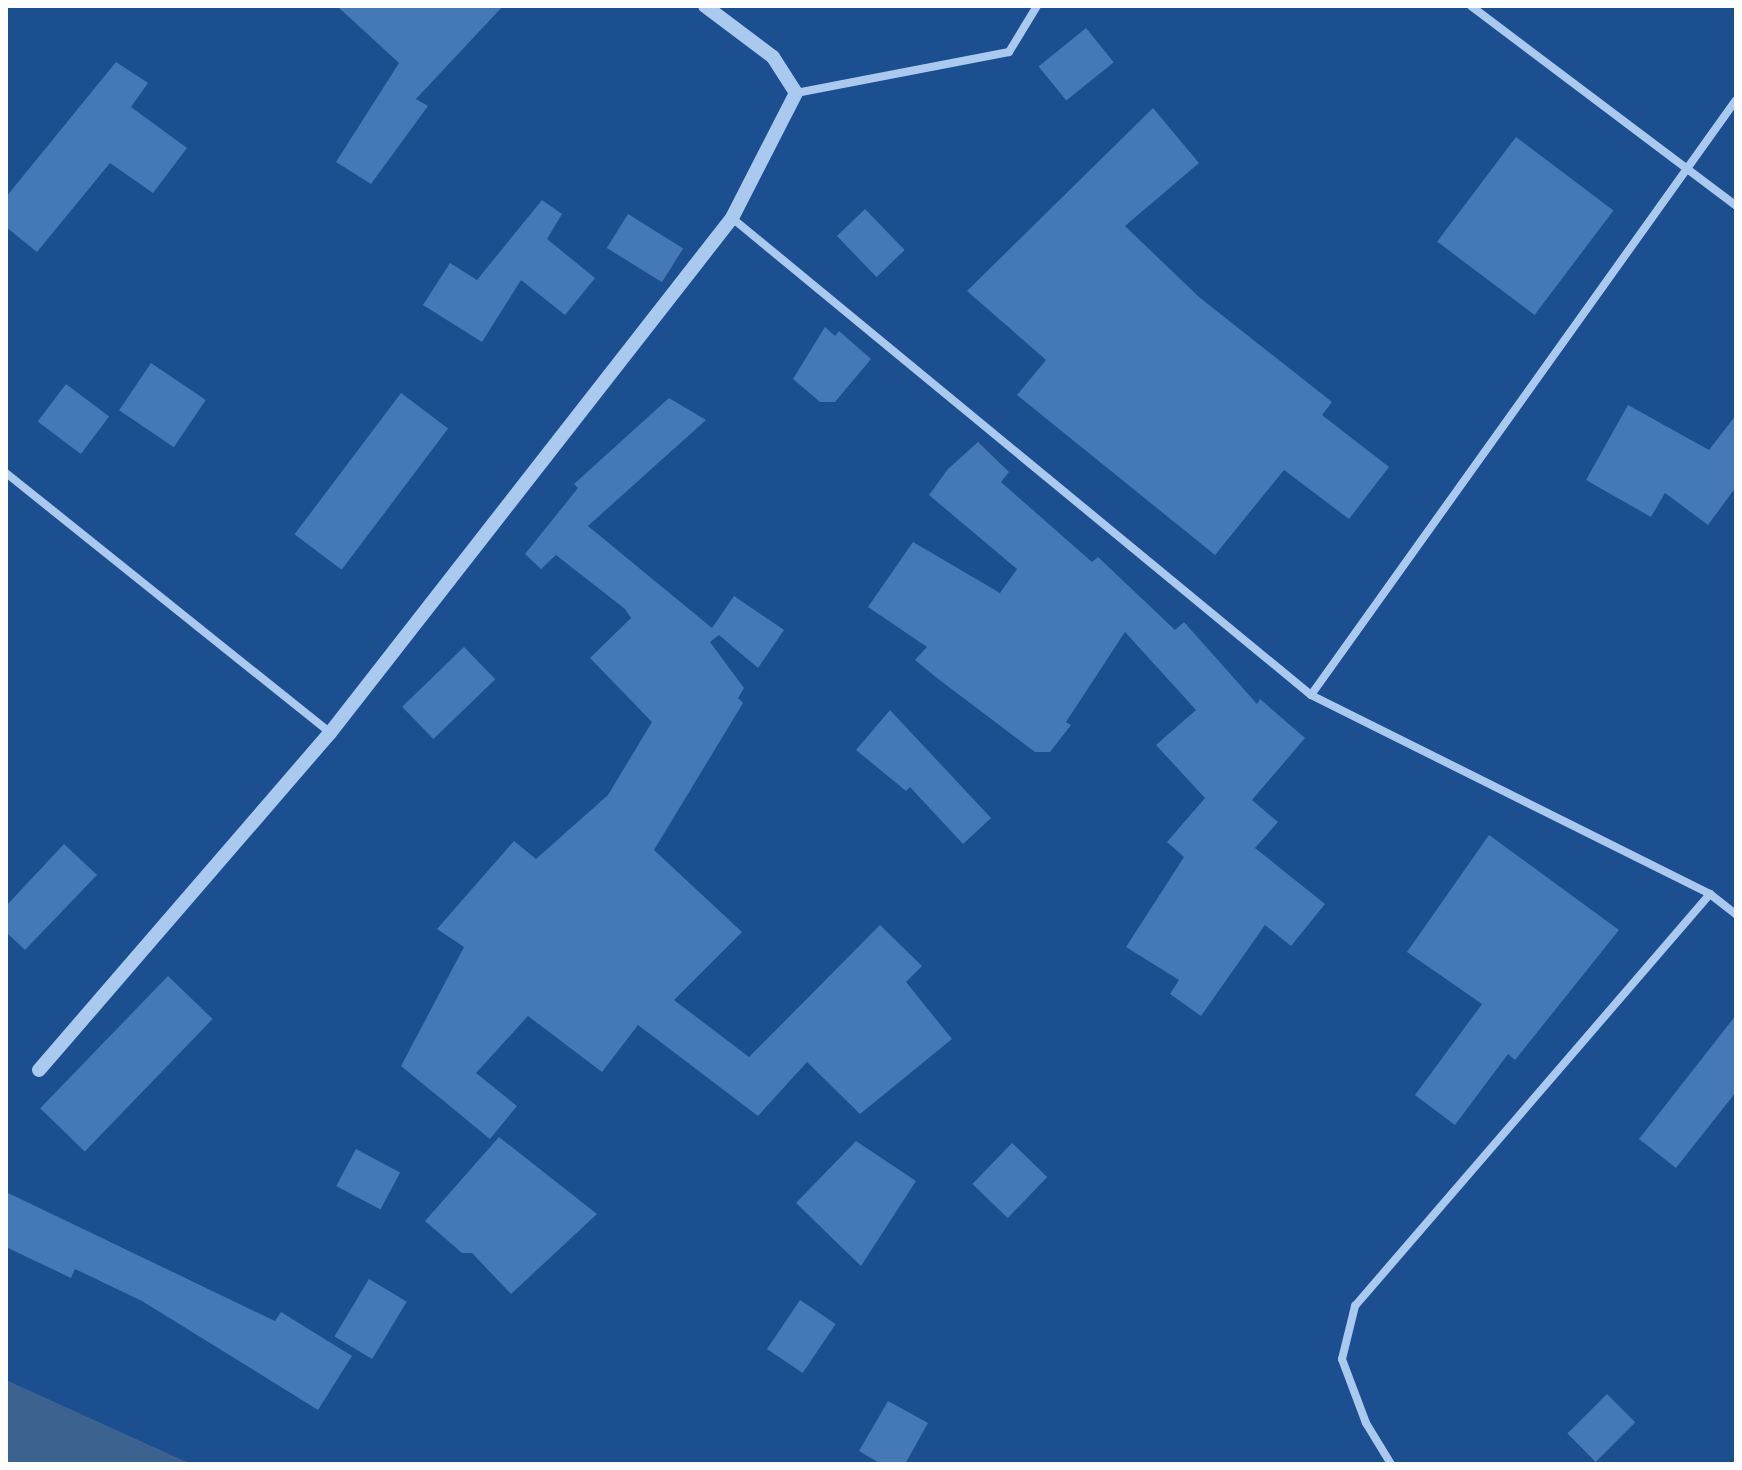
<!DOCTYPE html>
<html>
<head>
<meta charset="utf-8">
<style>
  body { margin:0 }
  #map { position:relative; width:1742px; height:1470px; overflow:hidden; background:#1b4f8f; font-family:"Exo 2",sans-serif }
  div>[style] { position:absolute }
  .water>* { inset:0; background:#3c6290 }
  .building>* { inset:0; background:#4478b7; transform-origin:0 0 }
  .minor>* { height:8px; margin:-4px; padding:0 4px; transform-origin:4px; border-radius:4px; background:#a9c9ee }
  .tertiary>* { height:14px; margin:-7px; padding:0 7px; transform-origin:7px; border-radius:7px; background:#a9c9ee }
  span { translate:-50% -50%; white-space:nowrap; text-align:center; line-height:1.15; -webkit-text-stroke:6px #1b4f8f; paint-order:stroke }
  .frame { position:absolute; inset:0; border:8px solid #fff; pointer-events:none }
</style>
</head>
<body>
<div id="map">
  <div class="water">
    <i style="clip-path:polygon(6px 1380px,191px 1464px,6px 1464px)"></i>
  </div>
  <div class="building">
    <i style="clip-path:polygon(337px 6px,503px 6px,416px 99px,428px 106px,371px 184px,336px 162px,399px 63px)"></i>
    <i style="left:1086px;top:28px;width:44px;height:61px;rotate:51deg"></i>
    <i style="clip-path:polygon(116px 62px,148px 83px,131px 107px,187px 148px,153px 193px,110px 163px,37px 252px,6px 227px,6px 197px)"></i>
    <i style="clip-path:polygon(1153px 108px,1199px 163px,1125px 226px,1199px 297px,1332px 402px,1322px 415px,1389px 467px,1349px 519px,1284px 470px,1215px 555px,1017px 395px,1046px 360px,967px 291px)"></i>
    <i style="left:1516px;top:137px;width:122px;height:131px;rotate:37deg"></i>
    <i style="clip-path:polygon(542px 200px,562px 214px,547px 239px,595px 278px,565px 315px,521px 280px,482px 342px,423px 305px,450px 263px,477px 280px)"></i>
    <i style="left:865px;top:209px;width:57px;height:39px;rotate:46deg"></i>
    <i style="left:628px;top:214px;width:65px;height:40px;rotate:32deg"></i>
    <i style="clip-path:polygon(825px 327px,835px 336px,839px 331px,871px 359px,835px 402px,820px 402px,793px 379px)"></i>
    <i style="left:151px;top:363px;width:66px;height:57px;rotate:34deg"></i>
    <i style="left:66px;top:384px;width:54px;height:47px;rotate:37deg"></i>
    <i style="left:401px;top:393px;width:59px;height:177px;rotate:37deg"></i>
    <i style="clip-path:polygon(669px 398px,706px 420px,588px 526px,712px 628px,734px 596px,784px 630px,758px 668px,719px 635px,710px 642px,744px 688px,738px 698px,743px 703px,654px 850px,742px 932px,674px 1000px,749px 1057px,880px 925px,922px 966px,906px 982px,952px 1039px,860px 1114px,807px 1062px,758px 1116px,638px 1025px,602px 1072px,528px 1016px,476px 1073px,517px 1106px,490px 1139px,401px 1066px,464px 947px,437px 929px,514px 841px,536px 859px,608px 795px,652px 722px,590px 658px,631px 618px,625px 609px,556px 555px,541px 569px,525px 554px,578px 488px,574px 484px)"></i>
    <i style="clip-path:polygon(1628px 405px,1709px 450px,1736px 415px,1736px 487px,1708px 525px,1665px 493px,1651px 517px,1586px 480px)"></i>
    <i style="clip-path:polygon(978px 442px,1009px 472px,1001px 482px,1092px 562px,1098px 557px,1175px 630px,1184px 622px,1257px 704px,1260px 699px,1305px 738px,1252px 800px,1278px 822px,1255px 848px,1325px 904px,1291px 946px,1265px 925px,1201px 1016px,1170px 994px,1179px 980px,1126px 947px,1184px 857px,1167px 842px,1205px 798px,1156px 745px,1196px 710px,1125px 632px,1066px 722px,1071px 725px,1050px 752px,1035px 752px,937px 678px,915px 660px,927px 647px,868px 607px,913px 542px,1000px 593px,1017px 569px,929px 495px,948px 469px)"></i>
    <i style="left:464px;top:647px;width:45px;height:86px;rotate:46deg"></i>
    <i style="clip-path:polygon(890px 710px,991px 818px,963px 844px,910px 787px,906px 791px,856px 750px)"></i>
    <i style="clip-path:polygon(1489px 835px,1619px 930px,1515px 1060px,1508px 1054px,1455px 1125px,1415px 1095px,1482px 1004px,1407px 952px)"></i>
    <i style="clip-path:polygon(64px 844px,97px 875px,25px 950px,6px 932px,6px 906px)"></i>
    <i style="left:168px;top:976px;width:62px;height:184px;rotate:44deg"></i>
    <i style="clip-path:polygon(1736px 1015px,1736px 1092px,1676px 1168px,1639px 1139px)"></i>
    <i style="clip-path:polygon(499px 1137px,597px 1214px,511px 1294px,472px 1253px,462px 1253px,425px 1221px)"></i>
    <i style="clip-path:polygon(856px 1141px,916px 1181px,861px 1266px,796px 1203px)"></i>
    <i style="left:1012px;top:1143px;width:49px;height:57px;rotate:44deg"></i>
    <i style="left:356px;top:1149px;width:50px;height:42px;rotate:28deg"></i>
    <i style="clip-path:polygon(6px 1192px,275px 1321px,281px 1312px,352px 1356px,318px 1410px,142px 1301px,75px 1269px,71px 1278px,6px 1247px)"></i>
    <i style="left:369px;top:1279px;width:44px;height:67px;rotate:31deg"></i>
    <i style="left:800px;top:1300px;width:43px;height:59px;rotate:34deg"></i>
    <i style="left:1607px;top:1394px;width:40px;height:56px;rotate:45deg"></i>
    <i style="clip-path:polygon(888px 1401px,928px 1423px,905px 1464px,881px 1464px,859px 1451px)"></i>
  </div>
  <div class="minor">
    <i style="left:1471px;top:6px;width:332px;rotate:37deg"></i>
    <i style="left:796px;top:93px;width:217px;rotate:-10.9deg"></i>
    <i style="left:1009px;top:52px;width:54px;rotate:-58.7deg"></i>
    <i style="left:732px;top:218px;width:750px;rotate:39.48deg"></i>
    <i style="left:1311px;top:695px;width:446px;rotate:26.5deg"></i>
    <i style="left:1710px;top:894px;width:33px;rotate:38deg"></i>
    <i style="left:6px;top:473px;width:415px;rotate:38.7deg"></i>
    <i style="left:1311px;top:695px;width:731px;rotate:-54.46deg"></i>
    <i style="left:1391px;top:1464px;width:48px;rotate:-121.4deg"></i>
    <i style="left:1366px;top:1423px;width:68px;rotate:-110.6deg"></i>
    <i style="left:1342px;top:1359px;width:55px;rotate:-76.2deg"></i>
    <i style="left:1355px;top:1306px;width:544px;rotate:-49.25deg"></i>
  </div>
  <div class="tertiary">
    <i style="left:39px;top:1070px;width:445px;rotate:-49.2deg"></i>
    <i style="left:330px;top:733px;width:653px;rotate:-52.03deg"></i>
    <i style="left:732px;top:218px;width:140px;rotate:-62.9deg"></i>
    <i style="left:796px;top:93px;width:43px;rotate:-122.6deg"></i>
    <i style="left:773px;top:57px;width:85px;rotate:-143.1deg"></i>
  </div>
  <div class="frame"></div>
</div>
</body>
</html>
